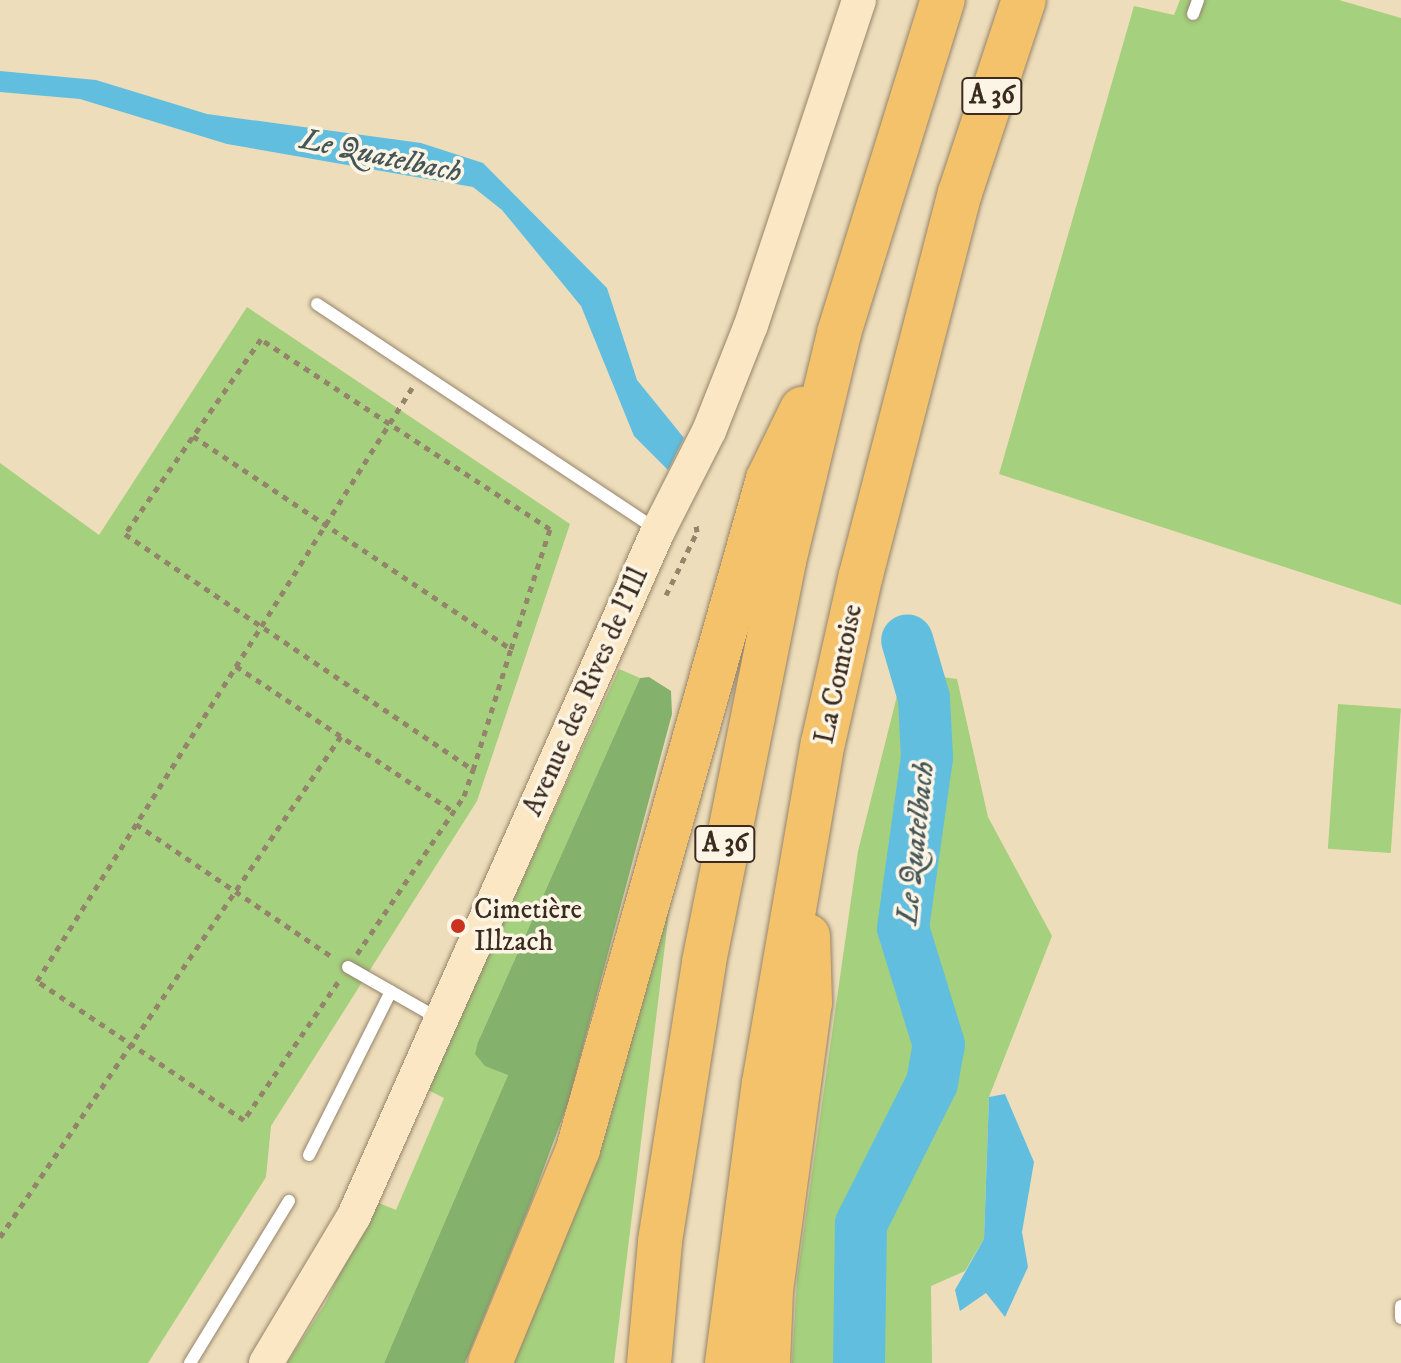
<!DOCTYPE html>
<html>
<head>
<meta charset="utf-8">
<style>
  body { margin:0 }
  #map { position:relative; width:1401px; height:1363px; overflow:hidden; background:#eeddba; font-family:"IM FELL DW Pica",serif }
  div>[style] { position:absolute }
  .green>* { inset:0; background:#a5d07d; transform-origin:0 0 }
  .forest>* { inset:0; background:#84b26c }
  .water>* { inset:0; background:#61bedf }
  .river>* { height:52px; margin:-26px; padding:0 26px; transform-origin:26px; border-radius:26px; background:#61bedf }
  .path>* { height:5px; margin-top:-2.5px; transform-origin:0; background:repeating-linear-gradient(90deg,#94846c 0 6px,transparent 0 12px) }
  .roads { filter:drop-shadow(0 0 2px #94846c) drop-shadow(0 0 2px #94846c) }
  .lane>* { height:12px; margin:-6px; padding:0 6px; transform-origin:6px; border-radius:6px; background:#fff }
  .secondary>* { height:34px; margin:-17px; padding:0 17px; transform-origin:17px; border-radius:17px; background:#fbe7c3 }
  .highway>* { height:44px; margin:-22px; padding:0 22px; transform-origin:22px; border-radius:22px; background:#f4c26a }
  .dots>* { width:22px; height:22px; translate:-50% -50%; box-sizing:border-box; border:4px solid #fcf5e5; border-radius:50% }
  span { translate:-50% -50%; white-space:nowrap; text-align:center; line-height:1.15; -webkit-text-stroke:7px #fcf5e5; paint-order:stroke }
  .shield-label span { padding:2px 6px; background:#fcf5e5; border:2px solid; border-radius:6px; -webkit-text-stroke-width:0 }
  .shield-label { font-size:26px; color:#3b2a1e; font-weight:700 }
  .street-label { font-size:28px; color:#3b2a1e }
  .poi-label { font-size:28px; color:#3b2a1e }
  .left { translate:0 -50%; text-align:left }
  .water-label { font-size:30px; color:#465658; font-style:italic }
</style>
</head>
<body>
<div id="map">
  <div class="green">
    <i style="clip-path:polygon(1180px 0,1339px 0,1401px 18px,1401px 605px,999px 474px,1134px 6px,1174px 15px)"></i>
    <i style="clip-path:polygon(247px 307px,570px 524px,477px 801px,271px 1126px,266px 1177px,148px 1363px,0 1363px,0 463px,99px 535px)"></i>
    <i style="clip-path:polygon(619px 669px,640px 678px,478px 1042px,508px 1075px,384px 1363px,287px 1363px,325px 1304px,374px 1201px,396px 1210px,444px 1098px,426px 1089px)"></i>
    <i style="clip-path:polygon(903px 672px,957px 679px,988px 817px,1052px 936px,989px 1097px,984px 1239px,965px 1271px,931px 1286px,932px 1363px,792px 1363px,797px 1278px,858px 851px)"></i>
    <i style="left:1338px;top:704px;width:63px;height:145px;rotate:4deg"></i>
    <i style="clip-path:polygon(675px 863px,614px 1363px,510px 1363px)"></i>
  </div>
  <div class="forest">
    <i style="clip-path:polygon(649px 677px,671px 691px,672px 714px,568px 1103px,531px 1202px,465px 1363px,384px 1363px,508px 1075px,485px 1066px,475px 1054px,478px 1042px,640px 678px)"></i>
  </div>
  <div class="water">
    <i style="clip-path:polygon(0 71px,96px 80px,207px 114px,421px 143px,483px 163px,607px 288px,637px 380px,684px 438px,668px 470px,634px 436px,581px 306px,502px 210px,473px 187px,227px 144px,80px 99px,0 92px)"></i>
    <i style="clip-path:polygon(1005px 1094px,1034px 1162px,1022px 1232px,1028px 1267px,1005px 1317px,986px 1293px,960px 1311px,955px 1290px,984px 1239px,989px 1097px)"></i>
  </div>
  <div class="river">
    <i style="left:859px;top:1363px;width:139px;rotate:-89.2deg"></i>
    <i style="left:861px;top:1224px;width:158px;rotate:-63.3deg"></i>
    <i style="left:932px;top:1083px;width:39px;rotate:-80deg"></i>
    <i style="left:939px;top:1045px;width:122px;rotate:-107.1deg"></i>
    <i style="left:903px;top:928px;width:172px;rotate:-82deg"></i>
    <i style="left:927px;top:758px;width:60px;rotate:-92.9deg"></i>
    <i style="left:924px;top:698px;width:60px;rotate:-106.3deg"></i>
  </div>
  <div class="path">
    <i style="left:193px;top:436px;width:383px;rotate:33.8deg"></i>
    <i style="left:666px;top:595px;width:70px;rotate:-63.8deg"></i>
    <i style="left:697px;top:532px;width:7px;rotate:-98deg"></i>
    <i style="left:236px;top:666px;width:262px;rotate:33.8deg"></i>
    <i style="left:136px;top:824px;width:239px;rotate:34.1deg"></i>
    <i style="left:357px;top:954px;width:191px;rotate:-55.9deg"></i>
    <i style="left:464px;top:796px;width:28px;rotate:-71deg"></i>
    <i style="left:473px;top:770px;width:127px;rotate:-72.6deg"></i>
    <i style="left:511px;top:649px;width:126px;rotate:-72deg"></i>
    <i style="left:550px;top:529px;width:346px;rotate:-146.7deg"></i>
    <i style="left:261px;top:339px;width:238px;rotate:124.9deg"></i>
    <i style="left:125px;top:534px;width:420px;rotate:34.1deg"></i>
    <i style="left:338px;top:982px;width:167px;rotate:124.3deg"></i>
    <i style="left:244px;top:1120px;width:249px;rotate:-146.1deg"></i>
    <i style="left:37px;top:981px;width:702px;rotate:-57.69deg"></i>
    <i style="left:0;top:1237px;width:606px;rotate:-55.76deg"></i>
  </div>
  <div class="roads">
    <div class="lane">
      <i style="left:1193px;top:14px;width:15px;rotate:-70deg"></i>
      <i style="left:317px;top:304px;width:407px;rotate:33.6deg"></i>
      <i style="left:348px;top:967px;width:105px;rotate:29.7deg"></i>
      <i style="left:309px;top:1155px;width:183px;rotate:-63.4deg"></i>
      <i style="left:1401px;top:1306px;width:12px;rotate:90deg"></i>
      <i style="left:190px;top:1363px;width:190px;rotate:-58.6deg"></i>
    </div>
    <div class="secondary">
      <i style="left:266px;top:1363px;width:171px;rotate:-59.1deg"></i>
      <i style="left:354px;top:1216px;width:749px;rotate:-66.07deg"></i>
      <i style="left:658px;top:531px;width:112px;rotate:-63deg"></i>
      <i style="left:709px;top:431px;width:114px;rotate:-68.4deg"></i>
      <i style="left:751px;top:325px;width:342px;rotate:-71.6deg"></i>
    </div>
    <div class="highway">
      <i style="left:490px;top:1363px;width:231px;rotate:-67.6deg"></i>
      <i style="left:578px;top:1149px;width:696px;rotate:-74.17deg"></i>
      <i style="left:768px;top:479px;width:78px;rotate:-64.1deg"></i>
      <i style="left:649px;top:1363px;width:122px;rotate:-84.8deg"></i>
      <i style="left:660px;top:1241px;width:282px;rotate:-81deg"></i>
      <i style="left:704px;top:962px;width:409px;rotate:-78.7deg"></i>
      <i style="left:784px;top:561px;width:235px;rotate:-76.4deg"></i>
      <i style="left:839px;top:333px;width:349px;rotate:-72.7deg"></i>
      <i style="left:727px;top:1363px;width:282px;rotate:-82.5deg"></i>
      <i style="left:764px;top:1083px;width:345px;rotate:-80.2deg"></i>
      <i style="left:823px;top:743px;width:172px;rotate:-77.3deg"></i>
      <i style="left:861px;top:575px;width:395px;rotate:-75.5deg"></i>
      <i style="left:960px;top:193px;width:203px;rotate:-71.7deg"></i>
      <i style="left:768px;top:1363px;width:73px;rotate:-87.6deg"></i>
      <i style="left:771px;top:1290px;width:290px;rotate:-82.3deg"></i>
      <i style="left:810px;top:1003px;width:67px;rotate:-91.7deg"></i>
    </div>
  </div>
  <div class="dots">
    <i style="left:458px;top:926px;background:#c8321e"></i>
  </div>
  <div class="shield-label">
    <span style="left:992px;top:96px">A 36</span>
    <span style="left:725px;top:844px">A 36</span>
  </div>
  <div class="street-label">
    <span style="left:839px;top:674px;rotate:-78deg">La Comtoise</span>
    <span style="left:586px;top:692px;rotate:-66deg">Avenue des Rives de l'Ill</span>
  </div>
  <div class="poi-label">
    <span class="left" style="left:474px;top:926px">Cimetière<br>Illzach</span>
  </div>
  <div class="water-label">
    <span style="left:381px;top:157px;rotate:12deg">Le Quatelbach</span>
    <span style="left:917px;top:843px;rotate:-84deg">Le Quatelbach</span>
  </div>
</div>
</body>
</html>
